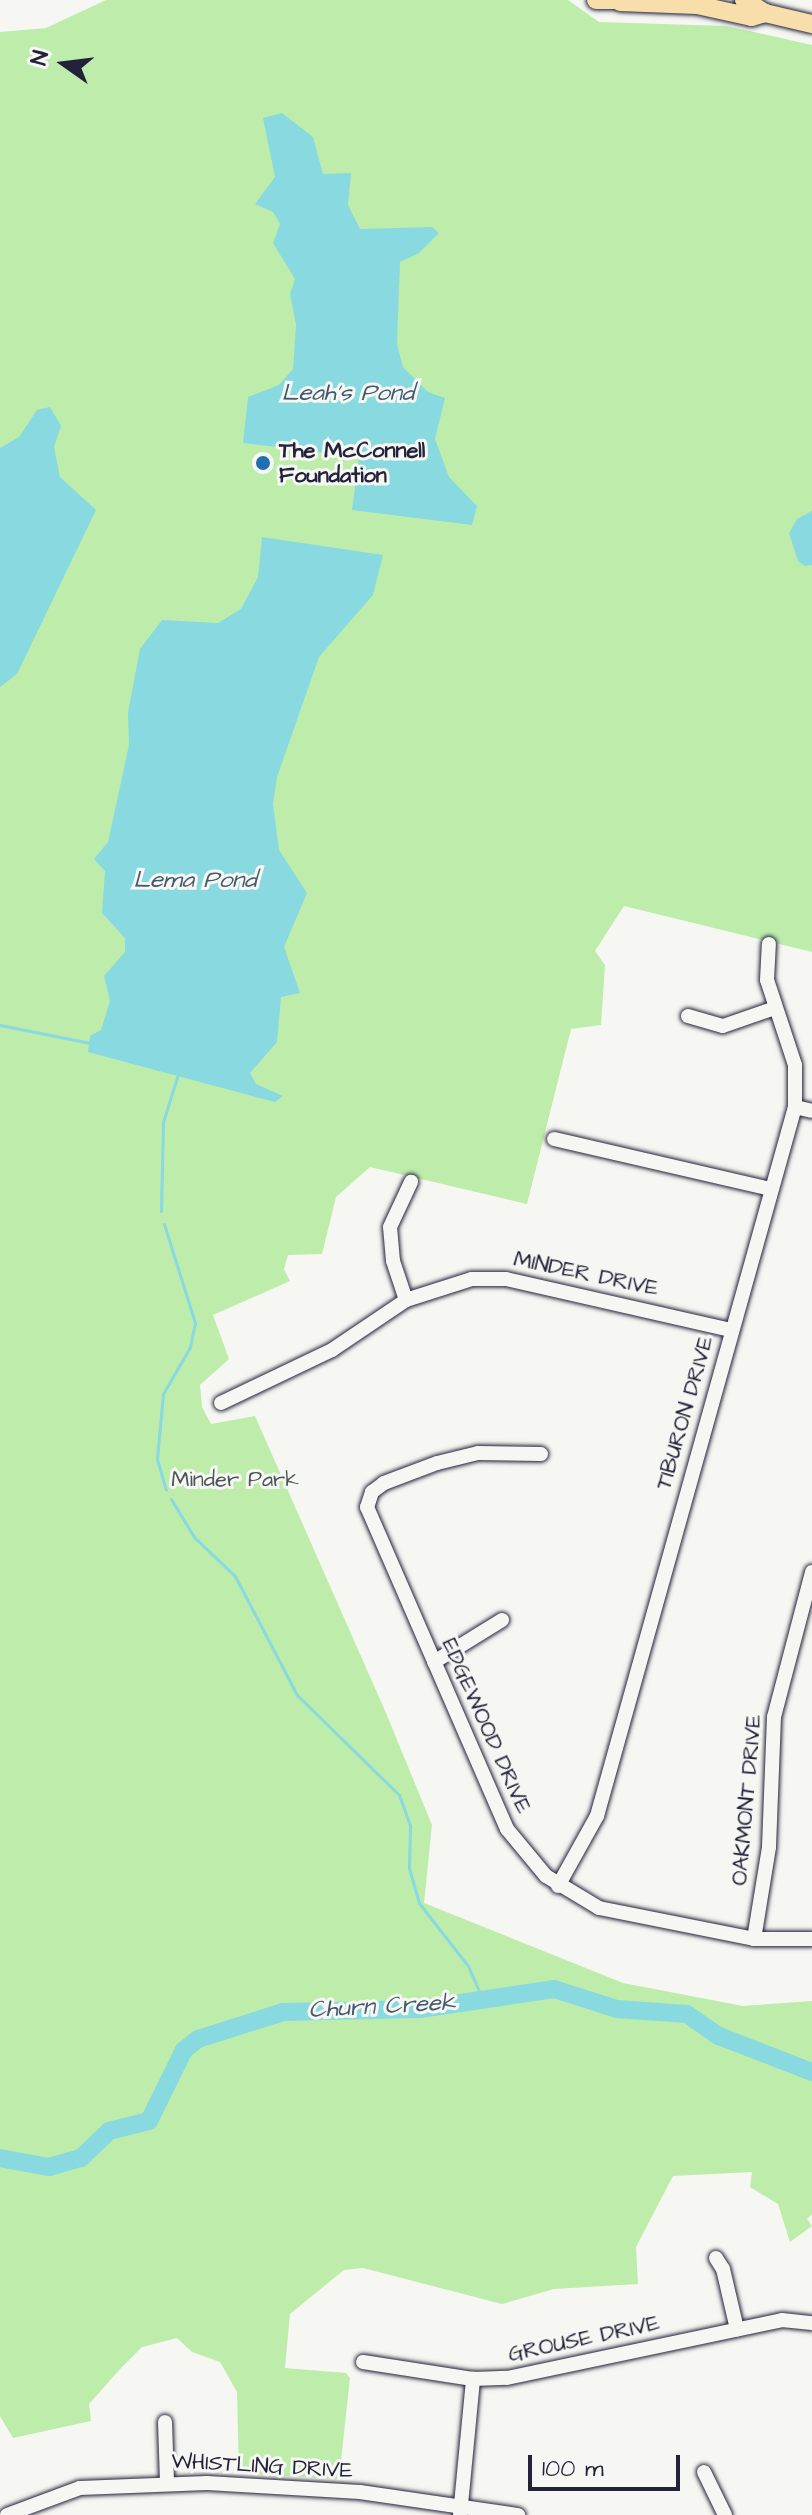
<!DOCTYPE html>
<html>
<head>
<meta charset="utf-8">
<style>
  body { margin:0 }
  #map { position:relative; width:812px; height:2515px; overflow:hidden; background:#f6f6f2; font-family:"Architects Daughter",sans-serif }
  div>[style] { position:absolute }
  .green>* { inset:0; background:#beedab }
  .water>* { inset:0; background:#88d9e0 }
  .stream>* { height:3px; margin:-1.5px; padding:0 1.5px; transform-origin:1.5px; border-radius:1.5px; background:#88d9e0 }
  .river>* { height:18px; margin:-9px; padding:0 9px; transform-origin:9px; border-radius:9px; background:#88d9e0 }
  .roads { filter:drop-shadow(0 0 2px #22223b) drop-shadow(0 0 2px #22223b) }
  .minor>* { height:14px; margin:-7px; padding:0 7px; transform-origin:7px; border-radius:7px; background:#f6f6f2 }
  .major>* { height:18px; margin:-9px; padding:0 9px; transform-origin:9px; border-radius:9px; background:#f8deab }
  .dots>* { width:22px; height:22px; translate:-50% -50%; box-sizing:border-box; border:4px solid #f6f6f2; border-radius:50% }
  span { translate:-50% -50%; white-space:nowrap; text-align:center; line-height:1.15; -webkit-text-stroke:6px #f6f6f2; paint-order:stroke }
  .poi-label { font-size:22px; color:#22223b; font-weight:700 }
  .left { translate:0 -50%; text-align:left }
  .street-label { font-size:22px; color:#22223b }
  .park-label { font-size:22px; color:#495557 }
  .water-label { font-size:24px; color:#41596d; font-style:italic }
  .north { position:absolute; left:24px; top:24px; width:80px; height:80px; -webkit-text-stroke:6px #f6f6f2; paint-order:stroke; rotate:284deg; font-size:22px; font-weight:700; line-height:32px; text-align:center; color:#22223b }
  .north::after { content:''; display:block; margin:auto; width:28px; height:36px; background:#22223b; clip-path:polygon(50% 0,100% 100%,50% 72%,0 100%) }
  .scale { position:absolute; left:528px; top:2455px; width:152px; height:36px; box-sizing:border-box; border:4px solid #22223b; border-top:0; padding-left:10px; font-size:24px; line-height:28px; white-space:nowrap; color:#22223b; -webkit-text-stroke:6px #f6f6f2; paint-order:stroke }
</style>
</head>
<body>
<div id="map">
  <div class="green">
    <i style="clip-path:polygon(106px 0,568px 0,599px 22px,727px 26px,812px 45px,812px 952px,624px 906px,595px 951px,605px 965px,601px 1025px,571px 1029px,527px 1204px,370px 1167px,336px 1197px,322px 1254px,288px 1255px,284px 1269px,290px 1281px,213px 1315px,229px 1359px,200px 1385px,202px 1407px,211px 1424px,255px 1416px,386px 1713px,432px 1825px,424px 1903px,623px 1983px,743px 2006px,812px 2001px,812px 2214px,807px 2219px,812px 2226px,790px 2242px,778px 2204px,750px 2187px,752px 2172px,673px 2176px,636px 2247px,638px 2284px,554px 2289px,502px 2304px,363px 2268px,344px 2270px,290px 2314px,285px 2368px,346px 2373px,350px 2378px,339px 2479px,239px 2473px,237px 2392px,220px 2362px,192px 2352px,177px 2338px,142px 2347px,121px 2368px,89px 2404px,91px 2421px,13px 2438px,0 2416px,0 32px,46px 28px)"></i>
  </div>
  <div class="water">
    <i style="clip-path:polygon(282px 113px,313px 137px,323px 174px,351px 173px,348px 205px,360px 229px,432px 227px,439px 233px,419px 253px,400px 262px,397px 344px,403px 367px,428px 392px,445px 398px,435px 439px,449px 477px,477px 506px,472px 525px,352px 510px,359px 457px,243px 443px,248px 397px,279px 385px,293px 369px,296px 325px,290px 294px,295px 279px,273px 243px,280px 224px,273px 212px,255px 204px,275px 177px,263px 118px)"></i>
    <i style="clip-path:polygon(50px 407px,61px 426px,54px 447px,60px 477px,96px 510px,17px 674px,0 687px,0 448px,19px 437px,37px 410px)"></i>
    <i style="clip-path:polygon(812px 511px,812px 565px,805px 566px,798px 561px,789px 533px,797px 519px)"></i>
    <i style="clip-path:polygon(262px 537px,383px 555px,373px 595px,319px 657px,277px 777px,273px 804px,279px 850px,307px 893px,284px 947px,300px 993px,281px 997px,277px 1042px,250px 1073px,256px 1084px,283px 1096px,275px 1102px,88px 1052px,90px 1036px,101px 1030px,110px 1001px,104px 976px,125px 952px,125px 938px,102px 913px,105px 871px,94px 859px,108px 842px,129px 745px,128px 712px,140px 649px,162px 620px,218px 623px,241px 609px,258px 577px)"></i>
  </div>
  <div class="stream">
    <i style="left:0;top:1025px;width:92px;rotate:11.3deg"></i>
    <i style="left:161px;top:1211px;width:89px;rotate:-88.7deg"></i>
    <i style="left:163px;top:1122px;width:50px;rotate:-72.6deg"></i>
    <i style="left:164px;top:1224px;width:104px;rotate:72.6deg"></i>
    <i style="left:195px;top:1323px;width:25px;rotate:102deg"></i>
    <i style="left:190px;top:1347px;width:54px;rotate:119.9deg"></i>
    <i style="left:163px;top:1394px;width:65px;rotate:95.3deg"></i>
    <i style="left:157px;top:1459px;width:32px;rotate:74deg"></i>
    <i style="left:171px;top:1499px;width:44px;rotate:58.8deg"></i>
    <i style="left:194px;top:1537px;width:57px;rotate:43.6deg"></i>
    <i style="left:235px;top:1576px;width:134px;rotate:62.5deg"></i>
    <i style="left:297px;top:1695px;width:143px;rotate:44.4deg"></i>
    <i style="left:399px;top:1795px;width:33px;rotate:70deg"></i>
    <i style="left:410px;top:1826px;width:42px;rotate:91.4deg"></i>
    <i style="left:409px;top:1868px;width:36px;rotate:74deg"></i>
    <i style="left:419px;top:1903px;width:80px;rotate:52.1deg"></i>
    <i style="left:468px;top:1966px;width:37px;rotate:66deg"></i>
  </div>
  <div class="river">
    <i style="left:0;top:2158px;width:50px;rotate:10.4deg"></i>
    <i style="left:49px;top:2167px;width:33px;rotate:-16deg"></i>
    <i style="left:81px;top:2158px;width:39px;rotate:-44deg"></i>
    <i style="left:109px;top:2131px;width:41px;rotate:-14deg"></i>
    <i style="left:149px;top:2121px;width:79px;rotate:-63.8deg"></i>
    <i style="left:184px;top:2050px;width:18px;rotate:-38deg"></i>
    <i style="left:198px;top:2039px;width:89px;rotate:-17.6deg"></i>
    <i style="left:283px;top:2012px;width:137px;rotate:-1.3deg"></i>
    <i style="left:420px;top:2009px;width:135px;rotate:-8.5deg"></i>
    <i style="left:554px;top:1989px;width:66px;rotate:17.6deg"></i>
    <i style="left:617px;top:2009px;width:70px;rotate:4.1deg"></i>
    <i style="left:687px;top:2014px;width:39px;rotate:35deg"></i>
    <i style="left:719px;top:2036px;width:100px;rotate:21.2deg"></i>
  </div>
  <div class="roads">
    <div class="minor">
      <i style="left:688px;top:1016px;width:36px;rotate:16deg"></i>
      <i style="left:723px;top:1026px;width:55px;rotate:-19.1deg"></i>
      <i style="left:795px;top:1107px;width:17px;rotate:13deg"></i>
      <i style="left:554px;top:1139px;width:222px;rotate:13deg"></i>
      <i style="left:406px;top:1300px;width:41px;rotate:-108.4deg"></i>
      <i style="left:393px;top:1261px;width:34px;rotate:-95deg"></i>
      <i style="left:390px;top:1227px;width:50px;rotate:-65deg"></i>
      <i style="left:221px;top:1403px;width:123px;rotate:-25.5deg"></i>
      <i style="left:332px;top:1350px;width:89px;rotate:-34deg"></i>
      <i style="left:406px;top:1300px;width:69px;rotate:-17.7deg"></i>
      <i style="left:472px;top:1279px;width:34px"></i>
      <i style="left:506px;top:1279px;width:231px;rotate:12.8deg"></i>
      <i style="left:541px;top:1454px;width:63px;rotate:-179.1deg"></i>
      <i style="left:478px;top:1453px;width:42px;rotate:166.3deg"></i>
      <i style="left:437px;top:1463px;width:57px;rotate:159.3deg"></i>
      <i style="left:384px;top:1483px;width:15px;rotate:143deg"></i>
      <i style="left:372px;top:1492px;width:16px;rotate:108deg"></i>
      <i style="left:367px;top:1507px;width:351px;rotate:66.5deg"></i>
      <i style="left:507px;top:1829px;width:61px;rotate:50.3deg"></i>
      <i style="left:546px;top:1876px;width:62px;rotate:31.1deg"></i>
      <i style="left:599px;top:1908px;width:158px;rotate:11.3deg"></i>
      <i style="left:754px;top:1939px;width:58px"></i>
      <i style="left:434px;top:1662px;width:80px;rotate:-31.7deg"></i>
      <i style="left:558px;top:1886px;width:80px;rotate:-60.9deg"></i>
      <i style="left:597px;top:1816px;width:736px;rotate:-74.4deg"></i>
      <i style="left:795px;top:1107px;width:42px;rotate:-90deg"></i>
      <i style="left:795px;top:1065px;width:89px;rotate:-108.2deg"></i>
      <i style="left:767px;top:980px;width:36px;rotate:-87deg"></i>
      <i style="left:754px;top:1939px;width:93px;rotate:-80.7deg"></i>
      <i style="left:769px;top:1847px;width:130px;rotate:-87.8deg"></i>
      <i style="left:774px;top:1717px;width:150px;rotate:-75.3deg"></i>
      <i style="left:716px;top:2258px;width:13px;rotate:58deg"></i>
      <i style="left:723px;top:2269px;width:62px;rotate:76.9deg"></i>
      <i style="left:363px;top:2362px;width:111px;rotate:8.8deg"></i>
      <i style="left:473px;top:2379px;width:34px;rotate:-2deg"></i>
      <i style="left:507px;top:2378px;width:281px;rotate:-11.9deg"></i>
      <i style="left:782px;top:2320px;width:30px;rotate:6deg"></i>
      <i style="left:165px;top:2422px;width:61px;rotate:88.1deg"></i>
      <i style="left:704px;top:2472px;width:48px;rotate:64deg"></i>
      <i style="left:7px;top:2515px;width:78px;rotate:-20.3deg"></i>
      <i style="left:80px;top:2488px;width:127px;rotate:-2.3deg"></i>
      <i style="left:207px;top:2483px;width:153px;rotate:3.4deg"></i>
      <i style="left:360px;top:2492px;width:160px;rotate:8.3deg"></i>
      <i style="left:460px;top:2515px;width:137px;rotate:-84.5deg"></i>
    </div>
    <div class="major">
      <i style="left:596px;top:0;width:29px"></i>
      <i style="left:744px;top:0;width:25px;rotate:32deg"></i>
      <i style="left:620px;top:2px;width:77px;rotate:2.2deg"></i>
      <i style="left:697px;top:5px;width:56px;rotate:12.3deg"></i>
      <i style="left:752px;top:17px;width:14px;rotate:-17deg"></i>
      <i style="left:765px;top:13px;width:48px;rotate:13.2deg"></i>
    </div>
  </div>
  <div class="dots">
    <i style="left:263px;top:463px;background:#1f6fb2"></i>
  </div>
  <div class="poi-label">
    <span class="left" style="left:279px;top:463px">The McConnell<br>Foundation</span>
  </div>
  <div class="street-label">
    <span style="left:586px;top:1274px;rotate:12deg">MINDER DRIVE</span>
    <span style="left:685px;top:1413px;rotate:-74deg">TIBURON DRIVE</span>
    <span style="left:486px;top:1726px;rotate:66deg">EDGEWOOD DRIVE</span>
    <span style="left:747px;top:1800px;rotate:-85deg">OAKMONT DRIVE</span>
    <span style="left:584px;top:2339px;rotate:-12deg">GROUSE DRIVE</span>
    <span style="left:262px;top:2466px;rotate:3deg">WHISTLING DRIVE</span>
  </div>
  <div class="park-label">
    <span style="left:235px;top:1480px">Minder Park</span>
  </div>
  <div class="water-label">
    <span style="left:348px;top:394px">Leah's Pond</span>
    <span style="left:195px;top:881px">Lema Pond</span>
    <span style="left:382px;top:2007px;rotate:-3deg">Churn Creek</span>
  </div>
  <div class="north">N</div>
  <div class="scale">100 m</div>
</div>
</body>
</html>
